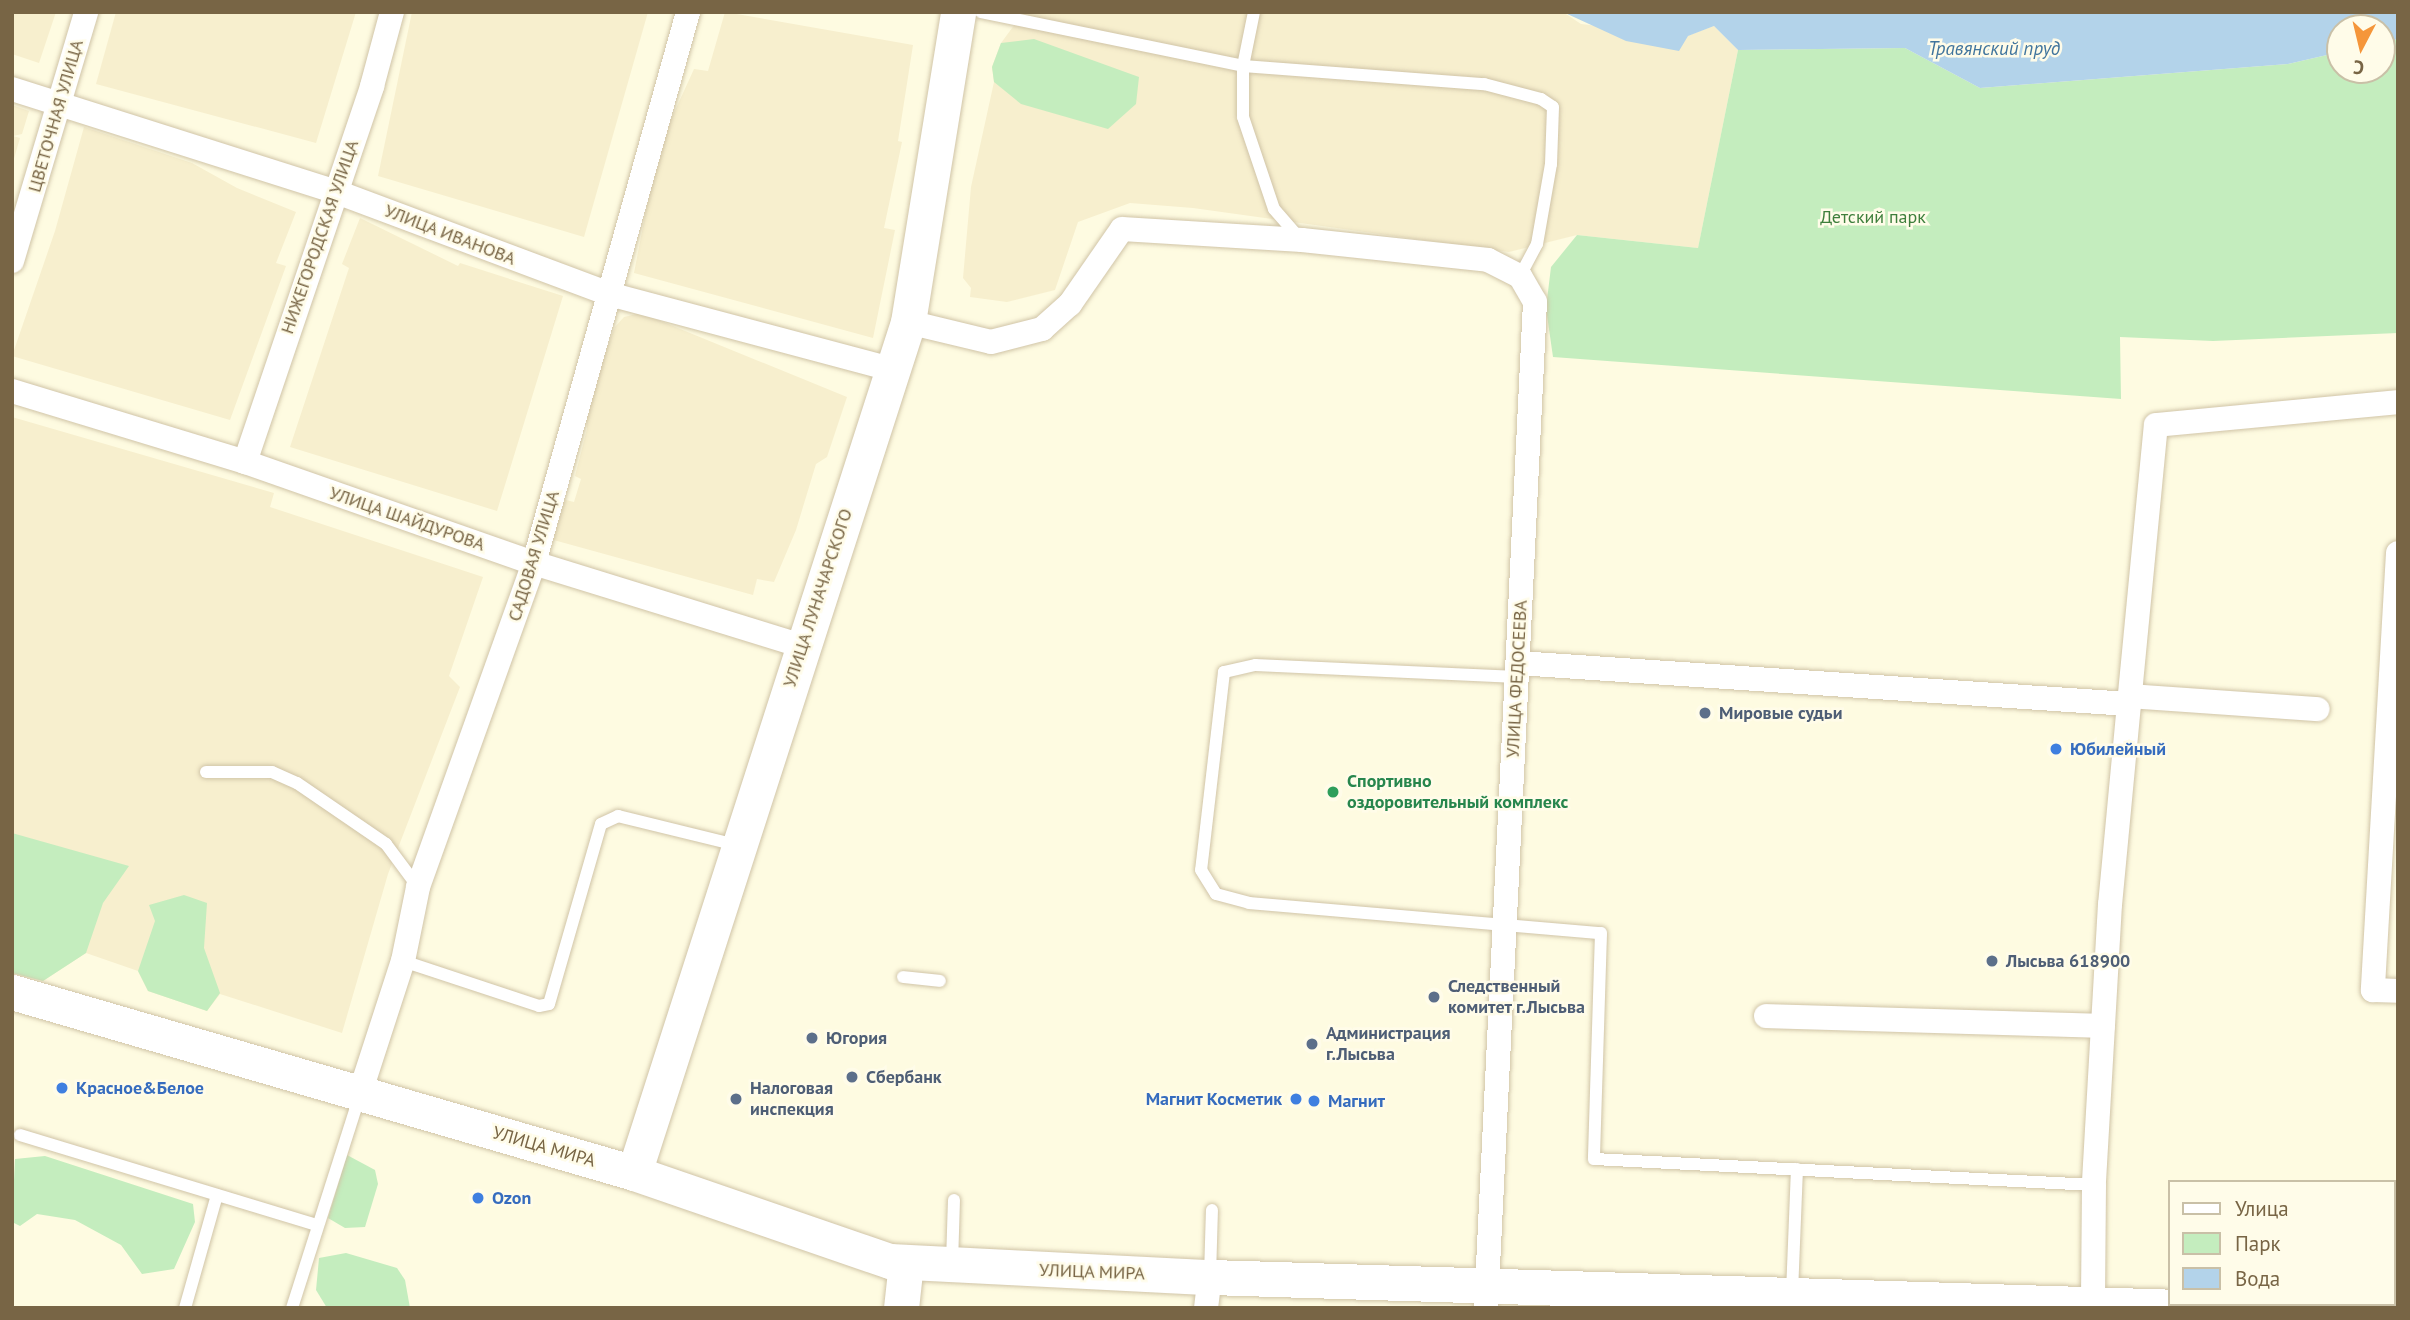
<!DOCTYPE html>
<html>
<head>
<meta charset="utf-8">
<style>
  body { margin:0 }
  #map { position:relative; width:2410px; height:1320px; overflow:hidden; background:#fefbe1; font-family:"PT Sans",sans-serif }
  div>[style] { position:absolute }
  .residential>* { inset:0; background:#f7efce }
  .green>* { inset:0; background:#c4edbe }
  .water>* { inset:0; background:#b3d3ea }
  .roads { filter:drop-shadow(0 0 2px #d0c4a7) drop-shadow(0 0 2px #d0c4a7) }
  .lane>* { height:12px; margin:-6px; padding:0 6px; transform-origin:6px; border-radius:6px; background:#fff }
  .street>* { height:24px; margin:-12px; padding:0 12px; transform-origin:12px; border-radius:12px; background:#fff }
  .secondary>* { height:35px; margin:-17.5px; padding:0 17.5px; transform-origin:17.5px; border-radius:17.5px; background:#fff }
  .dots>* { width:19px; height:19px; translate:-50% -50%; box-sizing:border-box; border:4px solid #fffce9; border-radius:50% }
  span { translate:-50% -50%; white-space:nowrap; text-align:center; line-height:1.15; -webkit-text-stroke:5px #fffce9; paint-order:stroke }
  .street-label { font-size:18px; color:#786545 }
  .park-label { font-size:18px; color:#3e7f3c }
  .service-label { font-size:18px; color:#4e5e75; font-weight:700 }
  .left { translate:0 -50%; text-align:left }
  .shop-label { font-size:18px; color:#366cbe; font-weight:700 }
  .right { translate:-100% -50%; text-align:right }
  .leisure-label { font-size:18px; color:#27864d; font-weight:700 }
  .water-label { font-size:19px; color:#41759d; font-style:italic }
  .frame { position:absolute; inset:0; border:14px solid #786545; pointer-events:none }
  .legend { position:absolute; left:2168px; top:1180px; width:228px; height:126px; box-sizing:border-box; background:#fffce9; border:2px solid #c9c0a7; margin:0; padding:9px 12px; list-style:none; font-size:21px; color:#786545 }
  .legend li { display:flex; align-items:center; gap:14px; height:35px }
  .legend b { width:35px; border:2px solid #c9c0a7 }
  .north { position:absolute; left:2326px; top:14px; width:70px; height:70px; box-sizing:border-box; background:#fffce9; border:2px solid #c9c0a7; border-radius:50%; rotate:187deg; font-size:19px; font-weight:700; line-height:28px; text-align:center; color:#786545 }
  .north::after { content:''; display:block; margin:auto; width:24px; height:32px; background:#f5963a; clip-path:polygon(50% 0,100% 100%,50% 72%,0 100%) }
</style>
</head>
<body>
<div id="map">
  <div class="residential">
    <i style="clip-path:polygon(12px 12px,56px 12px,39px 63px,12px 54px)"></i>
    <i style="clip-path:polygon(116px 12px,356px 12px,316px 143px,96px 84px)"></i>
    <i style="clip-path:polygon(412px 12px,648px 12px,584px 237px,378px 176px)"></i>
    <i style="clip-path:polygon(725px 12px,913px 45px,898px 141px,902px 142px,884px 228px,895px 230px,873px 338px,634px 273px,658px 148px,694px 69px,708px 71px)"></i>
    <i style="clip-path:polygon(1024px 12px,1563px 12px,1581px 24px,1687px 36px,1714px 26px,1738px 50px,1698px 248px,1577px 235px,1509px 252px,1193px 208px,1130px 203px,1078px 222px,1055px 290px,1007px 302px,970px 297px,971px 288px,963px 278px,971px 187px,994px 82px,992px 67px,1001px 43px)"></i>
    <i style="clip-path:polygon(12px 105px,29px 111px,22px 134px,13px 136px,20px 138px,13px 162px)"></i>
    <i style="clip-path:polygon(84px 127px,192px 163px,237px 188px,296px 212px,276px 263px,286px 266px,230px 420px,12px 356px,55px 231px)"></i>
    <i style="clip-path:polygon(360px 218px,458px 266px,460px 263px,563px 296px,497px 511px,290px 447px,349px 268px,342px 264px)"></i>
    <i style="clip-path:polygon(641px 313px,847px 397px,827px 457px,816px 464px,796px 530px,774px 582px,757px 579px,753px 595px,550px 539px,562px 499px,574px 502px,581px 479px,575px 476px,587px 429px,587px 422px,579px 420px,615px 327px,624px 317px)"></i>
    <i style="clip-path:polygon(12px 417px,274px 493px,270px 507px,483px 577px,449px 676px,460px 687px,388px 874px,342px 1033px,220px 994px,207px 1011px,148px 991px,138px 971px,86px 953px,43px 981px,12px 973px)"></i>
  </div>
  <div class="green">
    <i style="clip-path:polygon(1034px 39px,1139px 77px,1136px 104px,1108px 129px,1021px 104px,994px 82px,992px 67px,1001px 43px)"></i>
    <i style="clip-path:polygon(2398px 39px,2398px 333px,2213px 341px,2120px 337px,2121px 399px,1553px 357px,1546px 308px,1551px 267px,1577px 235px,1698px 248px,1738px 50px,1905px 48px,1980px 88px,2288px 64px,2340px 52px,2340px 70px,2382px 70px,2382px 43px)"></i>
    <i style="clip-path:polygon(12px 833px,129px 866px,103px 903px,86px 953px,43px 981px,12px 973px)"></i>
    <i style="clip-path:polygon(184px 895px,207px 903px,204px 948px,220px 993px,207px 1011px,148px 991px,138px 971px,155px 921px,149px 905px)"></i>
    <i style="clip-path:polygon(347px 1155px,375px 1170px,378px 1184px,365px 1227px,345px 1228px,328px 1218px)"></i>
    <i style="clip-path:polygon(45px 1156px,193px 1204px,195px 1222px,174px 1269px,142px 1274px,121px 1245px,75px 1220px,37px 1214px,20px 1226px,12px 1222px,15px 1159px)"></i>
    <i style="clip-path:polygon(346px 1253px,397px 1268px,405px 1280px,410px 1308px,327px 1308px,316px 1290px,319px 1258px)"></i>
  </div>
  <div class="water">
    <i style="clip-path:polygon(1563px 12px,2398px 12px,2398px 39px,2382px 43px,2382px 28px,2340px 28px,2340px 52px,2288px 64px,1980px 88px,1905px 48px,1738px 50px,1714px 26px,1688px 36px,1679px 51px,1626px 41px)"></i>
  </div>
  <div class="roads">
    <div class="lane">
      <i style="left:981px;top:12px;width:268px;rotate:11.6deg"></i>
      <i style="left:1243px;top:66px;width:242px;rotate:4.3deg"></i>
      <i style="left:1484px;top:84px;width:59px;rotate:14.7deg"></i>
      <i style="left:1541px;top:99px;width:14px;rotate:34deg"></i>
      <i style="left:1553px;top:107px;width:57px;rotate:92deg"></i>
      <i style="left:1551px;top:164px;width:81px;rotate:99.9deg"></i>
      <i style="left:1537px;top:244px;width:36px;rotate:118deg"></i>
      <i style="left:1254px;top:12px;width:55px;rotate:101.5deg"></i>
      <i style="left:1243px;top:66px;width:51px;rotate:90deg"></i>
      <i style="left:1243px;top:117px;width:97px;rotate:71.4deg"></i>
      <i style="left:1274px;top:209px;width:41px;rotate:48.9deg"></i>
      <i style="left:1517px;top:677px;width:262px;rotate:-177.4deg"></i>
      <i style="left:1255px;top:665px;width:32px;rotate:167deg"></i>
      <i style="left:1224px;top:672px;width:199px;rotate:96.6deg"></i>
      <i style="left:1201px;top:870px;width:28px;rotate:58deg"></i>
      <i style="left:1216px;top:894px;width:34px;rotate:15deg"></i>
      <i style="left:1249px;top:903px;width:353px;rotate:4.9deg"></i>
      <i style="left:1601px;top:933px;width:226px;rotate:91.8deg"></i>
      <i style="left:1594px;top:1159px;width:501px;rotate:2.98deg"></i>
      <i style="left:206px;top:772px;width:66px"></i>
      <i style="left:272px;top:772px;width:27px;rotate:24deg"></i>
      <i style="left:297px;top:783px;width:108px;rotate:34.4deg"></i>
      <i style="left:386px;top:844px;width:54px;rotate:53.3deg"></i>
      <i style="left:403px;top:961px;width:143px;rotate:18.3deg"></i>
      <i style="left:539px;top:1006px;width:10px;rotate:-11deg"></i>
      <i style="left:549px;top:1004px;width:187px;rotate:-73.9deg"></i>
      <i style="left:601px;top:824px;width:19px;rotate:-25deg"></i>
      <i style="left:618px;top:816px;width:122px;rotate:13.8deg"></i>
      <i style="left:903px;top:977px;width:37px;rotate:6deg"></i>
      <i style="left:20px;top:1135px;width:310px;rotate:16.9deg"></i>
      <i style="left:952px;top:1263px;width:63px;rotate:-88.2deg"></i>
      <i style="left:1210px;top:1276px;width:66px;rotate:-88.3deg"></i>
      <i style="left:1792px;top:1293px;width:124px;rotate:-87.7deg"></i>
      <i style="left:185px;top:1308px;width:117px;rotate:-74.2deg"></i>
      <i style="left:292px;top:1308px;width:224px;rotate:-72.3deg"></i>
    </div>
    <div class="street">
      <i style="left:12px;top:89px;width:338px;rotate:17.6deg"></i>
      <i style="left:334px;top:191px;width:294px;rotate:20.5deg"></i>
      <i style="left:609px;top:294px;width:292px;rotate:14.9deg"></i>
      <i style="left:12px;top:261px;width:260px;rotate:-73.4deg"></i>
      <i style="left:908px;top:322px;width:85px;rotate:13.5deg"></i>
      <i style="left:991px;top:342px;width:53px;rotate:-14.3deg"></i>
      <i style="left:1042px;top:329px;width:38px;rotate:-42deg"></i>
      <i style="left:1070px;top:304px;width:91px;rotate:-55.3deg"></i>
      <i style="left:1122px;top:229px;width:180px;rotate:3.5deg"></i>
      <i style="left:1302px;top:240px;width:187px;rotate:6.1deg"></i>
      <i style="left:1488px;top:260px;width:36px;rotate:27deg"></i>
      <i style="left:1520px;top:276px;width:30px;rotate:60deg"></i>
      <i style="left:1535px;top:302px;width:1007px;rotate:92.79deg"></i>
      <i style="left:12px;top:391px;width:244px;rotate:16.9deg"></i>
      <i style="left:245px;top:462px;width:306px;rotate:19.3deg"></i>
      <i style="left:534px;top:563px;width:281px;rotate:17.2deg"></i>
      <i style="left:245px;top:462px;width:397px;rotate:-71.3deg"></i>
      <i style="left:372px;top:86px;width:77px;rotate:-74.9deg"></i>
      <i style="left:2398px;top:553px;width:438px;rotate:93.3deg"></i>
      <i style="left:2373px;top:990px;width:25px;rotate:2deg"></i>
      <i style="left:1518px;top:663px;width:612px;rotate:3.84deg"></i>
      <i style="left:2129px;top:704px;width:201px;rotate:95.4deg"></i>
      <i style="left:2110px;top:904px;width:281px;rotate:93.3deg"></i>
      <i style="left:2094px;top:1185px;width:123px;rotate:90.5deg"></i>
      <i style="left:2130px;top:696px;width:188px;rotate:4deg"></i>
      <i style="left:2129px;top:704px;width:280px;rotate:-84.5deg"></i>
      <i style="left:2156px;top:425px;width:243px;rotate:-5.4deg"></i>
      <i style="left:1766px;top:1016px;width:337px;rotate:1.7deg"></i>
      <i style="left:360px;top:1093px;width:139px;rotate:-72deg"></i>
      <i style="left:403px;top:961px;width:76px;rotate:-78.5deg"></i>
      <i style="left:418px;top:887px;width:344px;rotate:-70.3deg"></i>
      <i style="left:534px;top:563px;width:572px;rotate:-74.38deg"></i>
      <i style="left:1206px;top:1308px;width:31px;rotate:-83deg"></i>
    </div>
    <div class="secondary">
      <i style="left:12px;top:992px;width:648px;rotate:16.22deg"></i>
      <i style="left:634px;top:1173px;width:271px;rotate:19deg"></i>
      <i style="left:890px;top:1261px;width:320px;rotate:2.9deg"></i>
      <i style="left:1210px;top:1277px;width:1003px;rotate:1.77deg"></i>
      <i style="left:634px;top:1173px;width:894px;rotate:-72.15deg"></i>
      <i style="left:908px;top:322px;width:314px;rotate:-80.8deg"></i>
      <i style="left:901px;top:1308px;width:45px;rotate:-83.7deg"></i>
    </div>
  </div>
  <div class="dots">
    <i style="left:1705px;top:713px;background:#5c6f8a"></i>
    <i style="left:2056px;top:749px;background:#3f7fe0"></i>
    <i style="left:1333px;top:792px;background:#2e9e5b"></i>
    <i style="left:1992px;top:961px;background:#5c6f8a"></i>
    <i style="left:1434px;top:997px;background:#5c6f8a"></i>
    <i style="left:812px;top:1038px;background:#5c6f8a"></i>
    <i style="left:1312px;top:1044px;background:#5c6f8a"></i>
    <i style="left:852px;top:1077px;background:#5c6f8a"></i>
    <i style="left:62px;top:1088px;background:#3f7fe0"></i>
    <i style="left:736px;top:1099px;background:#5c6f8a"></i>
    <i style="left:1296px;top:1099px;background:#3f7fe0"></i>
    <i style="left:1314px;top:1101px;background:#3f7fe0"></i>
    <i style="left:478px;top:1198px;background:#3f7fe0"></i>
  </div>
  <div class="street-label">
    <span style="left:56px;top:116px;rotate:-74deg">ЦВЕТОЧНАЯ УЛИЦА</span>
    <span style="left:450px;top:235px;rotate:21deg">УЛИЦА ИВАНОВА</span>
    <span style="left:320px;top:237px;rotate:-71deg">НИЖЕГОРОДСКАЯ УЛИЦА</span>
    <span style="left:407px;top:519px;rotate:19deg">УЛИЦА ШАЙДУРОВА</span>
    <span style="left:534px;top:556px;rotate:-73deg">САДОВАЯ УЛИЦА</span>
    <span style="left:818px;top:598px;rotate:-72deg">УЛИЦА ЛУНАЧАРСКОГО</span>
    <span style="left:1517px;top:679px;rotate:-87deg">УЛИЦА ФЕДОСЕЕВА</span>
    <span style="left:544px;top:1147px;rotate:16deg">УЛИЦА МИРА</span>
    <span style="left:1092px;top:1272px;rotate:2deg">УЛИЦА МИРА</span>
  </div>
  <div class="park-label">
    <span style="left:1873px;top:217px">Детский парк</span>
  </div>
  <div class="service-label">
    <span class="left" style="left:1719px;top:713px">Мировые судьи</span>
    <span class="left" style="left:2006px;top:961px">Лысьва 618900</span>
    <span class="left" style="left:1448px;top:997px">Следственный<br>комитет г.Лысьва</span>
    <span class="left" style="left:1326px;top:1044px">Администрация<br>г.Лысьва</span>
    <span class="left" style="left:826px;top:1038px">Югория</span>
    <span class="left" style="left:866px;top:1077px">Сбербанк</span>
    <span class="left" style="left:750px;top:1099px">Налоговая<br>инспекция</span>
  </div>
  <div class="shop-label">
    <span class="left" style="left:2070px;top:749px">Юбилейный</span>
    <span class="left" style="left:76px;top:1088px">Красное&amp;Белое</span>
    <span class="right" style="left:1282px;top:1099px">Магнит Косметик</span>
    <span class="left" style="left:1328px;top:1101px">Магнит</span>
    <span class="left" style="left:492px;top:1198px">Ozon</span>
  </div>
  <div class="leisure-label">
    <span class="left" style="left:1347px;top:792px">Спортивно<br>оздоровительный комплекс</span>
  </div>
  <div class="water-label">
    <span style="left:1994px;top:49px">Травянский пруд</span>
  </div>
  <div class="frame"></div>
  <ul class="legend">
  <li><b style="height:9px;background:#fff"></b>Улица</li>
  <li><b style="height:19px;background:#c4edbe"></b>Парк</li>
  <li><b style="height:19px;background:#b3d3ea"></b>Вода</li>
  </ul>
  <div class="north">С</div>
</div>
</body>
</html>
